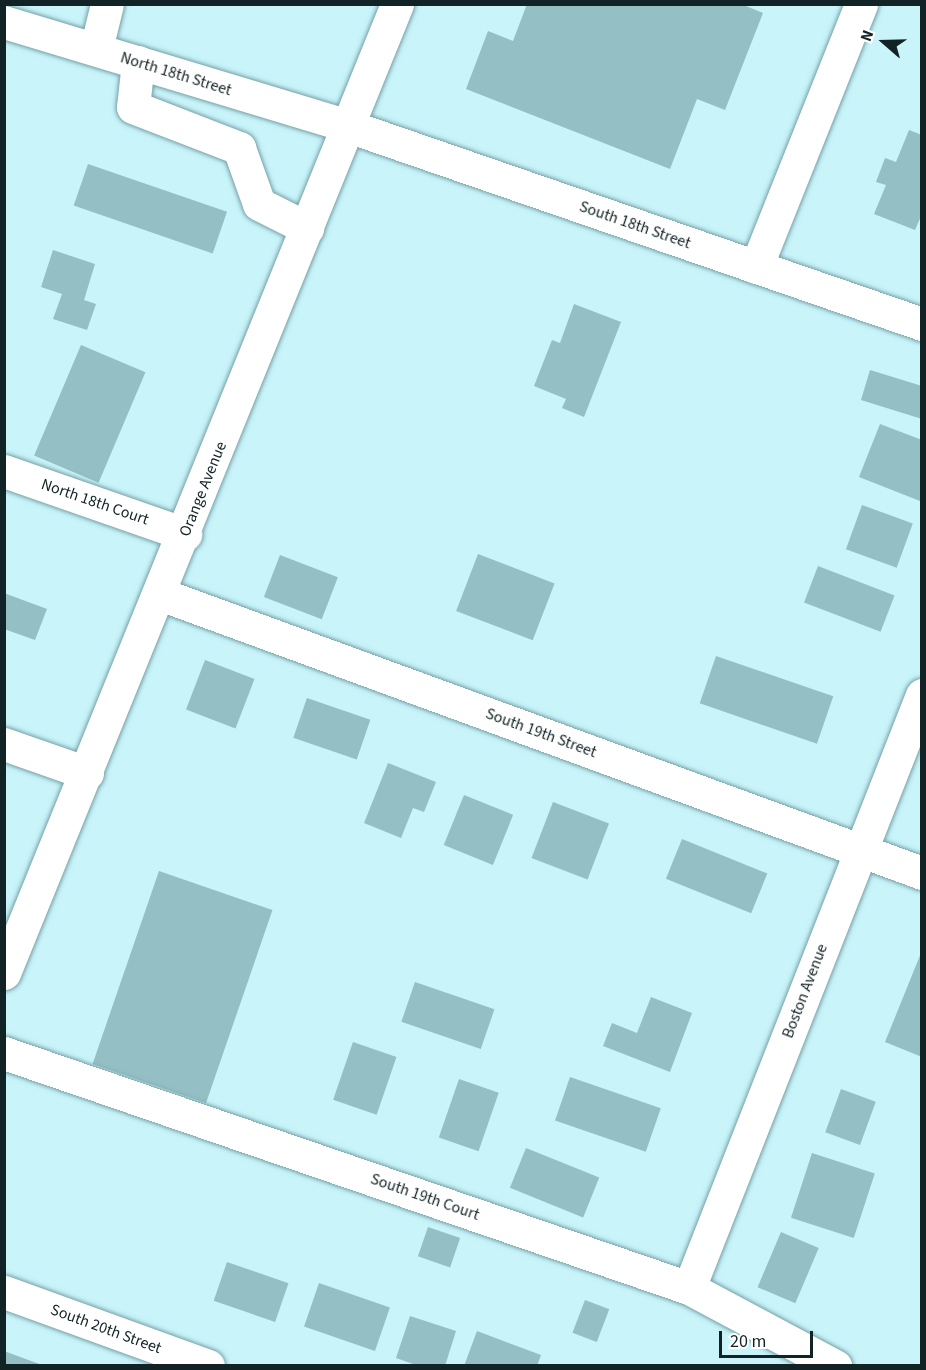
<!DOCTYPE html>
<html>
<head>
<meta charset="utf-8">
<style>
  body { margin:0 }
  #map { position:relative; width:926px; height:1370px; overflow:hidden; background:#c8f4fa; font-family:"Source Sans 3",sans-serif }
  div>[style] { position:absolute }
  .building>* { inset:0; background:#94bfc4; transform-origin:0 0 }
  .roads { filter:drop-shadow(0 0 2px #76a0a6) drop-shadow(0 0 2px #76a0a6) }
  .minor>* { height:33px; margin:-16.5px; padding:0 16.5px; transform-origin:16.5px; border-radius:16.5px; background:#fff }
  .major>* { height:33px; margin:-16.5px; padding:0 16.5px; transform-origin:16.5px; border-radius:16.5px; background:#fff }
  span { translate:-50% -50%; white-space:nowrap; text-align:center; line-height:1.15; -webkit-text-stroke:4.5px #fff; paint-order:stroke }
  .street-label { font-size:16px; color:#122325 }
  .frame { position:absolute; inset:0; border:6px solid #122325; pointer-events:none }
  .north { position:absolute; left:854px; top:12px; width:60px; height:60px; -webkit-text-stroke:4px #fff; paint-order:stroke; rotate:290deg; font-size:16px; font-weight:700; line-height:24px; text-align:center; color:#122325 }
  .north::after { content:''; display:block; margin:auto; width:21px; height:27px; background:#122325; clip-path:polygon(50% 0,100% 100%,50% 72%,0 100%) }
  .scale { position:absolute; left:719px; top:1331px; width:94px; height:27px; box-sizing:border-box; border:3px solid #122325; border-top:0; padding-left:8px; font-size:18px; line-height:21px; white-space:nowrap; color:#122325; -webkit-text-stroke:4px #fff; paint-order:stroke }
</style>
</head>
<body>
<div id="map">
  <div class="building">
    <i style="clip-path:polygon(527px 4px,741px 4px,763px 13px,725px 110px,697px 99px,670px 169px,466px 89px,488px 31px,513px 41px)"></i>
    <i style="clip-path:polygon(909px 130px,922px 135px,922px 214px,915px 230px,874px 214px,886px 185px,876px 182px,885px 158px,896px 162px)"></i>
    <i style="left:88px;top:164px;width:147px;height:44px;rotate:19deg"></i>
    <i style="clip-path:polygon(53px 250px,95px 264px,84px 300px,96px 304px,87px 330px,53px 319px,62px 294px,41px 287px)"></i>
    <i style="clip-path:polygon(574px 304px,621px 322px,584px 417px,562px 408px,566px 399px,534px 386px,552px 340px,560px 343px)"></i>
    <i style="left:81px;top:345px;width:70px;height:120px;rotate:23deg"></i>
    <i style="clip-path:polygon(870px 370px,922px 386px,922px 419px,861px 400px)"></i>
    <i style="clip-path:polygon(880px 424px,922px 440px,920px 501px,859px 477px)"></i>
    <i style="left:862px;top:505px;width:54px;height:47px;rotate:20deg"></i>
    <i style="left:478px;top:554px;width:82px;height:61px;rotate:21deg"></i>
    <i style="left:280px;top:555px;width:62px;height:45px;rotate:21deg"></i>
    <i style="left:818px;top:566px;width:82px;height:39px;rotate:21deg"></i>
    <i style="clip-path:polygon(4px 593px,47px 609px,35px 640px,4px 629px)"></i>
    <i style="left:716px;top:656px;width:124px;height:50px;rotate:19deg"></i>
    <i style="left:205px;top:660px;width:53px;height:53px;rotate:21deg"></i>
    <i style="left:307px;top:698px;width:67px;height:42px;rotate:19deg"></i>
    <i style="clip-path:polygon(388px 763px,436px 782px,424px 812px,413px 808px,401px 838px,364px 823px)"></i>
    <i style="left:464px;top:795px;width:53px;height:54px;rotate:22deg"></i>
    <i style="left:553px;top:802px;width:60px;height:60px;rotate:21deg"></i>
    <i style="left:682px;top:839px;width:92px;height:43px;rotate:22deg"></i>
    <i style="left:159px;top:871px;width:120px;height:204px;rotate:19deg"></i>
    <i style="clip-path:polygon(921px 953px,922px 953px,922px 1057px,885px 1042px)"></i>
    <i style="left:415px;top:982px;width:84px;height:42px;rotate:19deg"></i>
    <i style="clip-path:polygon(651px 997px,692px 1013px,670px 1072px,603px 1046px,612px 1023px,637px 1033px)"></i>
    <i style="left:353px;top:1042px;width:46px;height:61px;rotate:19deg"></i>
    <i style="left:570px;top:1077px;width:96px;height:46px;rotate:19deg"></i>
    <i style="left:459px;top:1079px;width:42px;height:62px;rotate:19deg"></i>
    <i style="left:841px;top:1089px;width:37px;height:46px;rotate:20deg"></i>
    <i style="left:526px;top:1148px;width:79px;height:43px;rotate:22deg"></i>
    <i style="left:812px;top:1153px;width:66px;height:68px;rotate:18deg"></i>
    <i style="left:428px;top:1227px;width:34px;height:31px;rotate:19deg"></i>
    <i style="left:781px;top:1232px;width:41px;height:60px;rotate:23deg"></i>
    <i style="left:227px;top:1262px;width:65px;height:41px;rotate:19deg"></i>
    <i style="left:319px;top:1283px;width:75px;height:46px;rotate:19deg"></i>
    <i style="left:585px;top:1300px;width:26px;height:35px;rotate:21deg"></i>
    <i style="clip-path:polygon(410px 1316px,456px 1331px,445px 1366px,419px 1366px,396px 1358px)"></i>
    <i style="clip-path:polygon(477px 1331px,541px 1355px,537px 1366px,464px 1366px)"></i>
    <i style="clip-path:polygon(4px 1351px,42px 1365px,42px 1366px,4px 1366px)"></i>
  </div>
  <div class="roads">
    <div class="minor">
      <i style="left:4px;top:22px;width:359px;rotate:16.8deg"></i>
      <i style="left:348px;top:126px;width:607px;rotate:19.03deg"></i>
      <i style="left:96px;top:49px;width:46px;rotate:-76.3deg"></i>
      <i style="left:138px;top:62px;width:45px;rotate:96.3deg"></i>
      <i style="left:133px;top:107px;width:114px;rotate:21.1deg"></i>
      <i style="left:239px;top:148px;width:59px;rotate:70.3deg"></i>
      <i style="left:259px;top:204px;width:54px;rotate:26.6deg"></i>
      <i style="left:756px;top:267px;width:283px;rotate:-68.2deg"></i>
      <i style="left:4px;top:471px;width:192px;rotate:19.2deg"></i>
      <i style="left:160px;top:594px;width:811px;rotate:20.11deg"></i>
      <i style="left:4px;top:744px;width:88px;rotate:19.3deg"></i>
      <i style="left:4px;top:1053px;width:724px;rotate:18.94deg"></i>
      <i style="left:689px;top:1288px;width:166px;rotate:28.1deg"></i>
      <i style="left:689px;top:1288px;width:637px;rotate:-68.55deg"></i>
      <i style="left:4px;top:1292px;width:217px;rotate:19.9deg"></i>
    </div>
    <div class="major">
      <i style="left:4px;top:973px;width:1046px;rotate:-67.92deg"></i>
    </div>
  </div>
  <div class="street-label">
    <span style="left:176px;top:74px;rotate:17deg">North 18th Street</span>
    <span style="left:635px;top:225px;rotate:19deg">South 18th Street</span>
    <span style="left:203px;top:489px;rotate:-68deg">Orange Avenue</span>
    <span style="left:95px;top:502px;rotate:19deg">North 18th Court</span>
    <span style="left:541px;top:733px;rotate:20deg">South 19th Street</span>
    <span style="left:805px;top:991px;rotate:-69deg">Boston Avenue</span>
    <span style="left:425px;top:1197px;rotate:19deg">South 19th Court</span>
    <span style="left:106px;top:1329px;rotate:20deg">South 20th Street</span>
  </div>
  <div class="frame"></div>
  <div class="north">N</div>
  <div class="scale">20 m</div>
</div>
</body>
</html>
